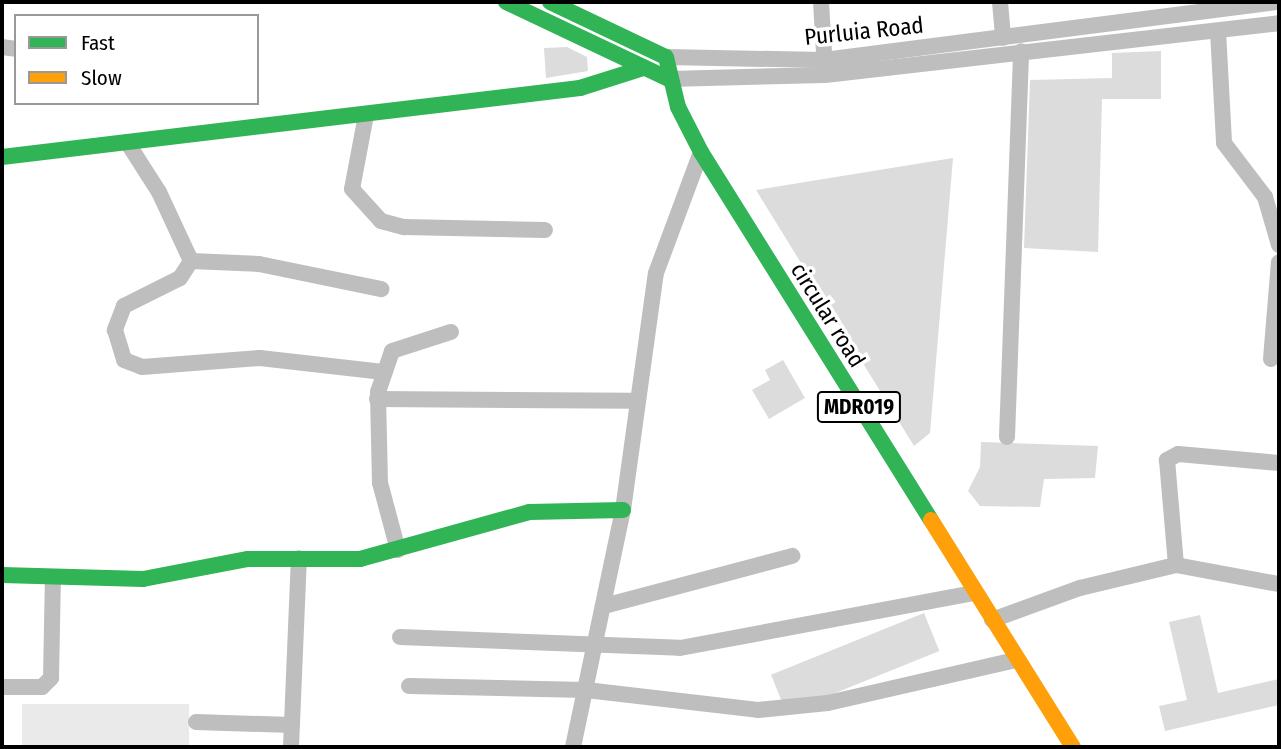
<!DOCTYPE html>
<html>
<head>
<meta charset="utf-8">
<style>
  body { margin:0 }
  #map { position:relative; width:1281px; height:749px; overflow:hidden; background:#fff; font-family:"Fira Sans Condensed",sans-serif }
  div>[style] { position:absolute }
  .green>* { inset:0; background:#eaeaea; transform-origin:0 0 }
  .building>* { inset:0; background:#dcdcdc; transform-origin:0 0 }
  .street>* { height:16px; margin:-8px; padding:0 8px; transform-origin:8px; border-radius:8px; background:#bebebe }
  .fast>* { height:16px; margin:-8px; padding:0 8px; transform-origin:8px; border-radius:8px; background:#30b455 }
  .slow>* { height:16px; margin:-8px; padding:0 8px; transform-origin:8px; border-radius:8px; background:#ff9f0a }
  span { translate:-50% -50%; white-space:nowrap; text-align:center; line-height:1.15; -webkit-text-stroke:7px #fff; paint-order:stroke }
  .shield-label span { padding:2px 5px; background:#fff; border:2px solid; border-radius:5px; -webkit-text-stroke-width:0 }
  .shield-label { font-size:21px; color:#000; font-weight:700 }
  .street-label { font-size:23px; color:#000 }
  .frame { position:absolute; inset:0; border:4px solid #000; pointer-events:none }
  .legend { position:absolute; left:14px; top:14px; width:245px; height:91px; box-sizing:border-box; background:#fff; border:2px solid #999; margin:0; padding:9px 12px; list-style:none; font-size:21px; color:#000 }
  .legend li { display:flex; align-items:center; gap:14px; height:35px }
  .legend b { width:35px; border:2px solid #999 }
</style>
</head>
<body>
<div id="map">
  <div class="green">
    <i style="left:22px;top:704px;width:167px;height:43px"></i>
  </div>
  <div class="building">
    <i style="clip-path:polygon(567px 47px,587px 57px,588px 71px,546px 78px,544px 48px)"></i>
    <i style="clip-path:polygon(1161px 51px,1161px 99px,1102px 99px,1098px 252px,1024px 248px,1030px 80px,1112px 78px,1112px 53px)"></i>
    <i style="clip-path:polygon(953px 158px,930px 433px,914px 446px,756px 190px)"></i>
    <i style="clip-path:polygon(783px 360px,805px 398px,769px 419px,752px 390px,770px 380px,765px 370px)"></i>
    <i style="clip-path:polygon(981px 442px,1098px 446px,1095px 478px,1044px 479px,1040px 507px,980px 506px,968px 491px,980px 467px)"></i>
    <i style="left:924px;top:613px;width:41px;height:165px;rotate:68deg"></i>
    <i style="clip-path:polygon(1200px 615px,1218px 693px,1279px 679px,1279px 705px,1165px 731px,1159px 706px,1187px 700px,1169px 622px)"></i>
  </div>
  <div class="street">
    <i style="left:821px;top:2px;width:67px;rotate:86.6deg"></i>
    <i style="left:1000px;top:2px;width:36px;rotate:85deg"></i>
    <i style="left:1218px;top:31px;width:112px;rotate:86.9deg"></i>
    <i style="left:1224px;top:143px;width:68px;rotate:52.8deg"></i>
    <i style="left:1265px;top:197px;width:50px;rotate:73.7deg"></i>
    <i style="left:2px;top:47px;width:14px;rotate:8deg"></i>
    <i style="left:666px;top:57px;width:158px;rotate:1.1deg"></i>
    <i style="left:824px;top:60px;width:455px;rotate:-7.3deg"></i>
    <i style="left:669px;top:79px;width:156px;rotate:-1.5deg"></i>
    <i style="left:825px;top:75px;width:457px;rotate:-6.5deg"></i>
    <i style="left:366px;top:115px;width:75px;rotate:100.7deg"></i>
    <i style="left:352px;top:189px;width:43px;rotate:47.8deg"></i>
    <i style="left:381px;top:221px;width:24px;rotate:15deg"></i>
    <i style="left:404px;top:227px;width:141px;rotate:1.2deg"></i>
    <i style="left:127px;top:142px;width:59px;rotate:57.4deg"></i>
    <i style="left:159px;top:192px;width:76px;rotate:65.1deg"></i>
    <i style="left:191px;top:261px;width:20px;rotate:123deg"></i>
    <i style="left:180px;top:278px;width:63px;rotate:153.4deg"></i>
    <i style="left:124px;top:306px;width:26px;rotate:111deg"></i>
    <i style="left:115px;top:330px;width:31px;rotate:73deg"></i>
    <i style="left:124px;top:360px;width:19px;rotate:21deg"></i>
    <i style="left:142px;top:367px;width:118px;rotate:-4.4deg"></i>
    <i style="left:260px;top:358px;width:124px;rotate:6.5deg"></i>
    <i style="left:191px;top:261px;width:68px;rotate:2.5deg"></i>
    <i style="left:259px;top:264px;width:125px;rotate:11.6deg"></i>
    <i style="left:1271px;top:359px;width:97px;rotate:-85.3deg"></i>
    <i style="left:377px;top:399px;width:257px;rotate:0.4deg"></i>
    <i style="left:1007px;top:437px;width:386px;rotate:-87.9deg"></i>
    <i style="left:1279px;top:463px;width:101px;rotate:-174.9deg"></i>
    <i style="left:1178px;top:454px;width:13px;rotate:151deg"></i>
    <i style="left:1167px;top:460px;width:105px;rotate:85.1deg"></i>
    <i style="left:1176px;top:565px;width:105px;rotate:10.5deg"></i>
    <i style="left:398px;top:550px;width:69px;rotate:-105deg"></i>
    <i style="left:380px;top:483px;width:91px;rotate:-91.3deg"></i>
    <i style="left:378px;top:392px;width:43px;rotate:-71.1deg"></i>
    <i style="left:392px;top:351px;width:62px;rotate:-17.9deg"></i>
    <i style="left:604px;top:606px;width:195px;rotate:-14.9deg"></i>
    <i style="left:992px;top:620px;width:94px;rotate:-20deg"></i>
    <i style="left:1080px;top:588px;width:99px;rotate:-13.5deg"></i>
    <i style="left:400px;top:637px;width:280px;rotate:2.2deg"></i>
    <i style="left:680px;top:648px;width:298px;rotate:-10.6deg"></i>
    <i style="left:409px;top:686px;width:177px;rotate:1.3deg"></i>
    <i style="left:586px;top:690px;width:173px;rotate:6.6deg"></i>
    <i style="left:758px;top:710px;width:70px;rotate:-5.7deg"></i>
    <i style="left:828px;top:703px;width:193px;rotate:-12.9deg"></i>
    <i style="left:2px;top:687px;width:40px"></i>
    <i style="left:42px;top:687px;width:13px;rotate:-45deg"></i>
    <i style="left:51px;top:678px;width:101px;rotate:-88.9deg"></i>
    <i style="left:196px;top:722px;width:96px;rotate:1.8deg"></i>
    <i style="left:291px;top:747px;width:189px;rotate:-87.6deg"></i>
    <i style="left:573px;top:747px;width:242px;rotate:-78.1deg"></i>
    <i style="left:623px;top:510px;width:239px;rotate:-82.1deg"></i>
    <i style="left:656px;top:273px;width:129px;rotate:-69.6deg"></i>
  </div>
  <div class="fast">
    <i style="left:506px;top:2px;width:180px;rotate:25.3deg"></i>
    <i style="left:550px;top:2px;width:128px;rotate:25.4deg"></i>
    <i style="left:666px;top:57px;width:51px;rotate:76.5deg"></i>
    <i style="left:678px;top:107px;width:51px;rotate:62.9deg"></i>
    <i style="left:701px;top:152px;width:434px;rotate:58deg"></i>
    <i style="left:2px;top:157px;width:582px;rotate:-6.81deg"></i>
    <i style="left:580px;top:88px;width:66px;rotate:-17.6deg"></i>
    <i style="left:2px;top:575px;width:141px;rotate:1.6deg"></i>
    <i style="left:143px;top:579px;width:107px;rotate:-10.8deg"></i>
    <i style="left:248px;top:559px;width:112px"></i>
    <i style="left:360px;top:559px;width:175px;rotate:-15.5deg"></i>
    <i style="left:529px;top:512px;width:94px;rotate:-1.2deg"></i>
  </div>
  <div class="slow">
    <i style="left:931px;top:520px;width:268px;rotate:58deg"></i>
  </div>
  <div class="shield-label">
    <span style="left:859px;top:407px">MDR019</span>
  </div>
  <div class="street-label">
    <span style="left:864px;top:31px;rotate:-6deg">Purluia Road</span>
    <span style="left:828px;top:315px;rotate:58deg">circular road</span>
  </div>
  <div class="frame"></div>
  <ul class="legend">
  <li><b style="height:9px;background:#30b455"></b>Fast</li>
  <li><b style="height:9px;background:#ff9f0a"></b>Slow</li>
  </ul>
</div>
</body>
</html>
